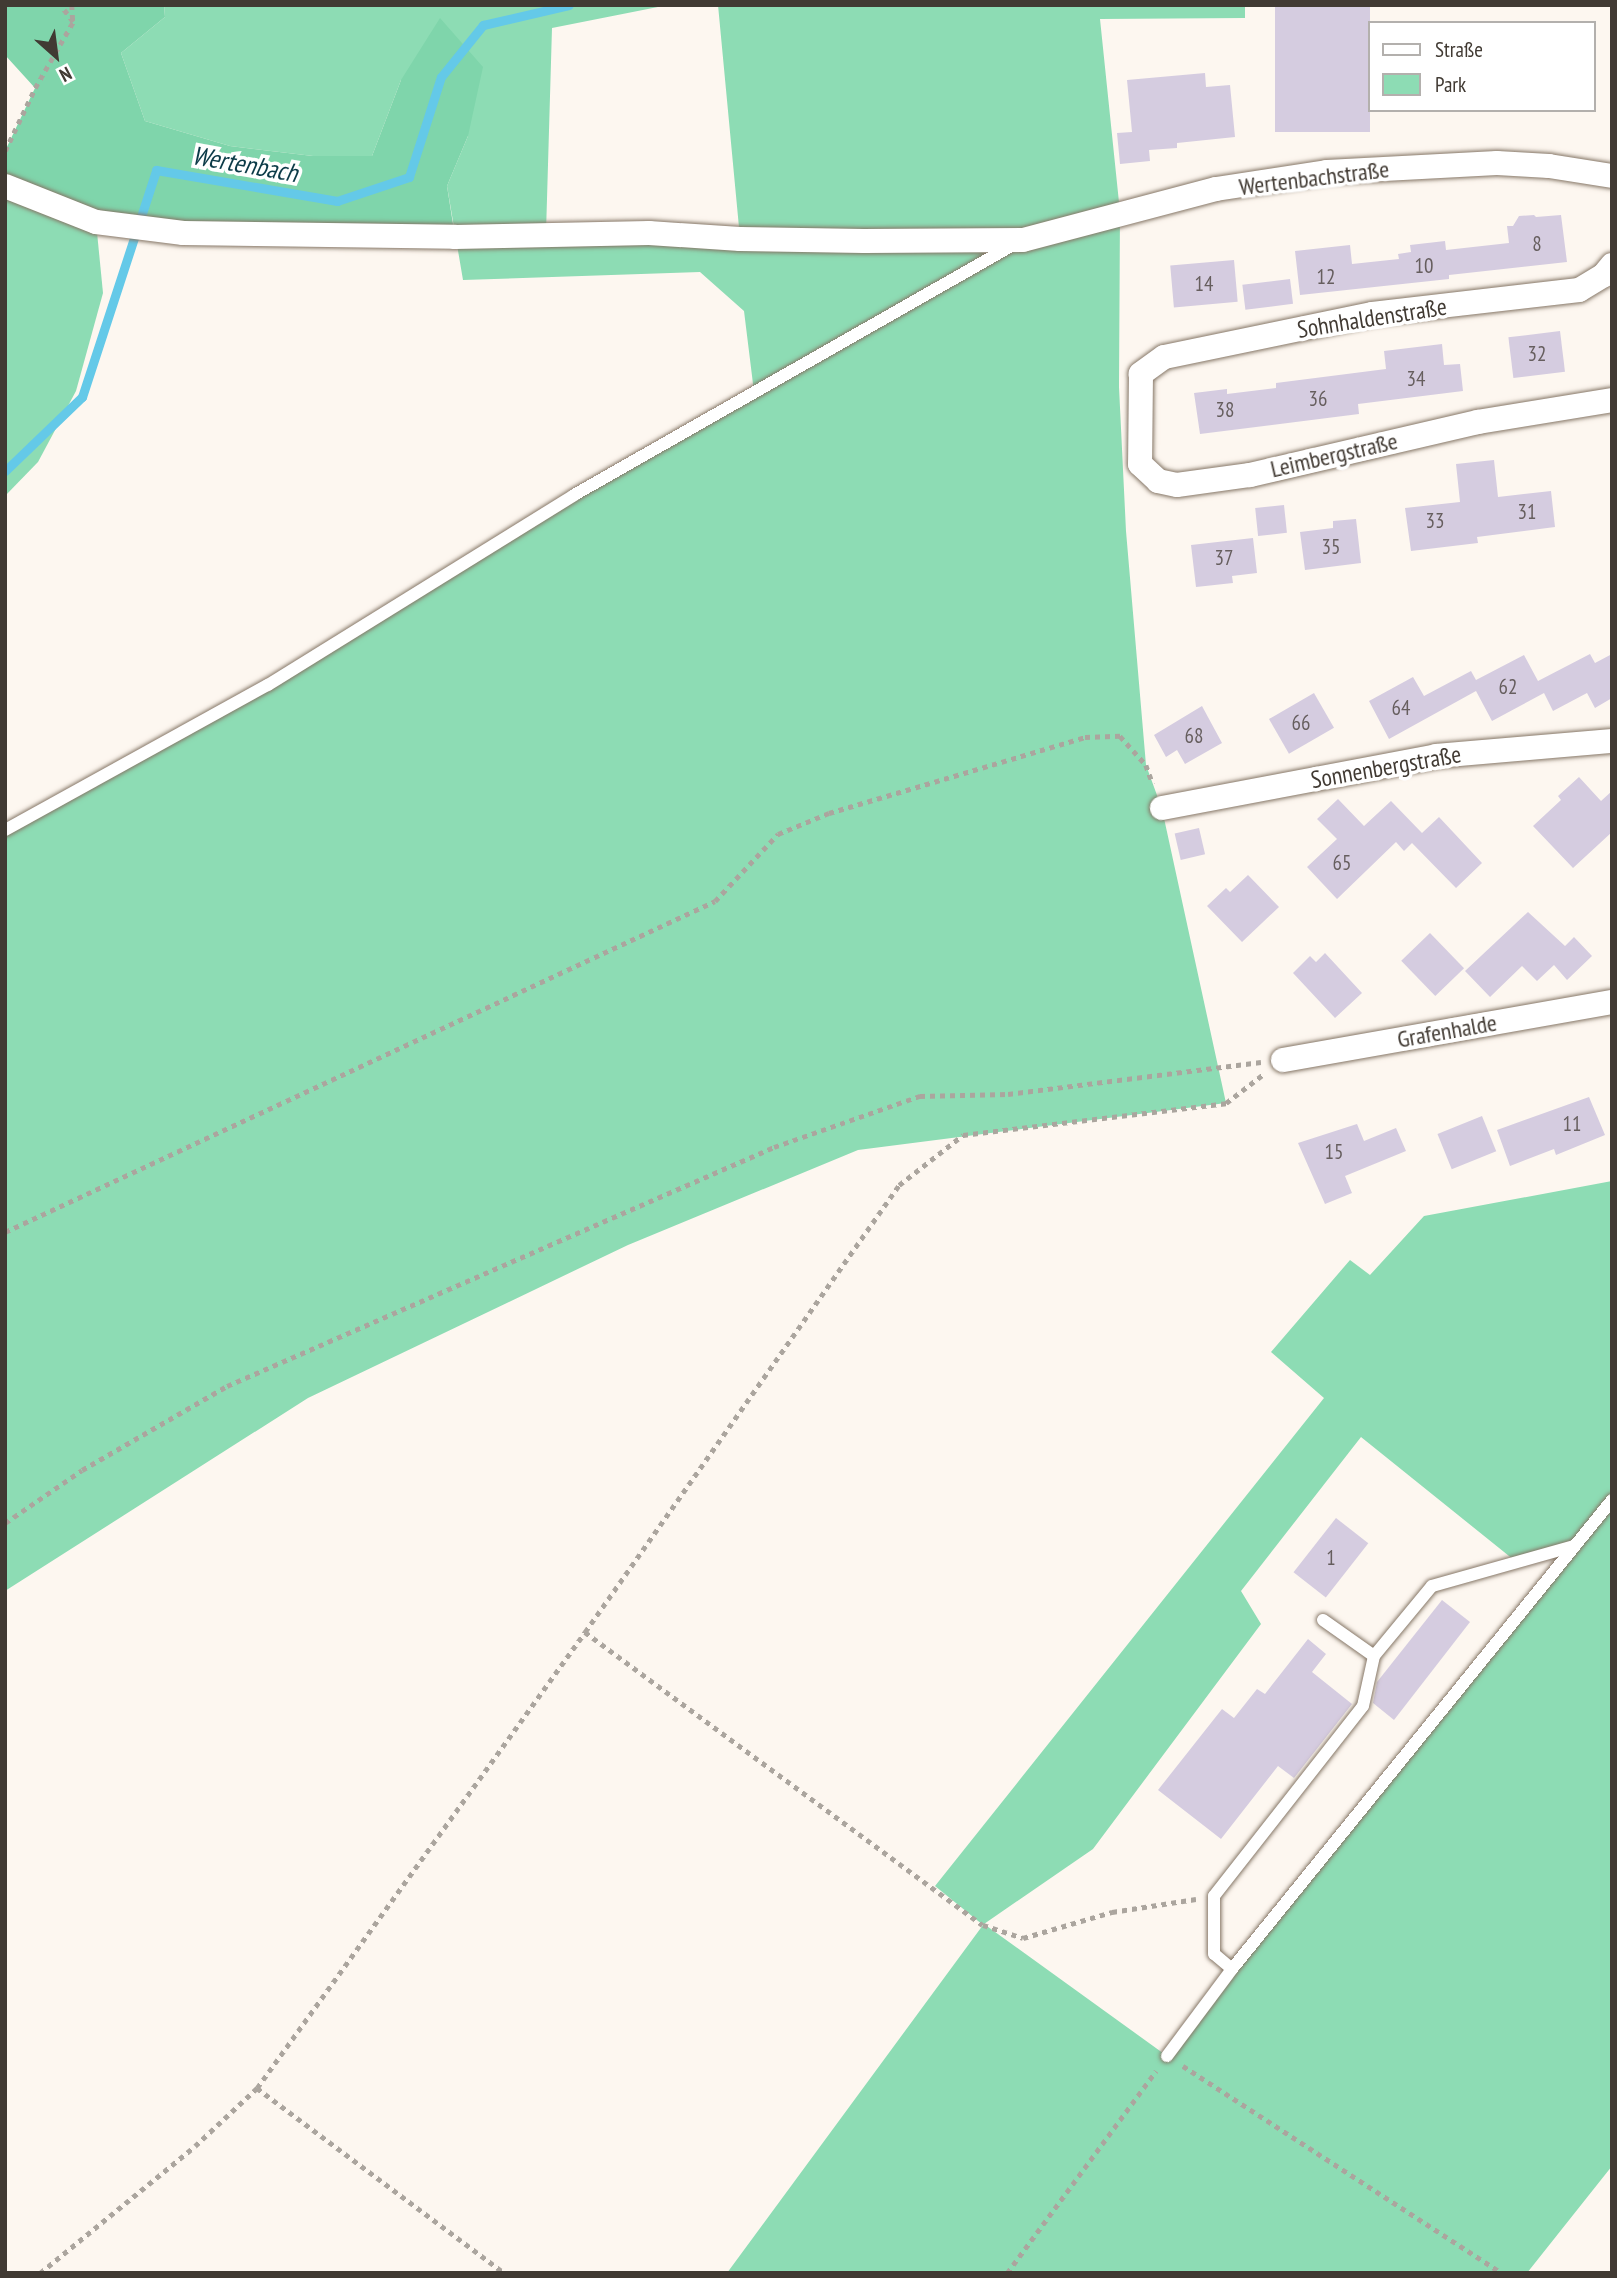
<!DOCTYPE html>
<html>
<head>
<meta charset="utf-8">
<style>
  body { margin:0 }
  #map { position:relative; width:1617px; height:2278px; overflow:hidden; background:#fdf7f0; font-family:"PT Sans Narrow",sans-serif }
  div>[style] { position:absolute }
  .green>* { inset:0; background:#8ddcb4 }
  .forest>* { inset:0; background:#7fd5ab }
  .stream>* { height:9px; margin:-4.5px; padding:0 4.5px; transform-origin:4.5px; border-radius:4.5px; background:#64c9e8 }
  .building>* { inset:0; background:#d5cce0; transform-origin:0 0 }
  .path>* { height:4.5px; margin-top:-2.25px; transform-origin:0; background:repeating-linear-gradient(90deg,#aba59e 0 5px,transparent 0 10px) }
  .roads { filter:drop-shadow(0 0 2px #867767) drop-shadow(0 0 2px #867767) }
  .lane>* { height:12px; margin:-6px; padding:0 6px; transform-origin:6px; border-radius:6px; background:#fff }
  .street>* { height:24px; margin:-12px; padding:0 12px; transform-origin:12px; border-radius:12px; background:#fff }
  span { translate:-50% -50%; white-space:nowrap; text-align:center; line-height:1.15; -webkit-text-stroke:7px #fff; paint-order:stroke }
  .number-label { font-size:21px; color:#665e5e }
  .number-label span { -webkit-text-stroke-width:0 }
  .street-label { font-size:24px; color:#413a33 }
  .water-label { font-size:26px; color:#0c3b48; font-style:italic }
  .frame { position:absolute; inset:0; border:7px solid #413a33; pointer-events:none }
  .legend { position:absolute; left:1368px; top:21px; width:228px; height:91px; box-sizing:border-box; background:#fff; border:2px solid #b3b0ad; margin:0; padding:9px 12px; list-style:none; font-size:21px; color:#413a33 }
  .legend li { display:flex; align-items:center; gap:14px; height:35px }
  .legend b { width:35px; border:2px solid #b3b0ad }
  .north { position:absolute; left:21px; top:21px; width:70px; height:70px; -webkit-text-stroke:5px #fff; paint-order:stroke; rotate:152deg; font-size:19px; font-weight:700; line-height:28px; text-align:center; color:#413a33 }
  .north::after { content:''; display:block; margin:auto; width:24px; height:32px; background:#413a33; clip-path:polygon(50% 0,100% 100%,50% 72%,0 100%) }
</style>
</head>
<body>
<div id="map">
  <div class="green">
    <i style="clip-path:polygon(164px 5px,668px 5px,552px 28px,546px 233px,740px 238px,718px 5px,1245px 5px,1245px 18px,1100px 19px,1120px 212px,1119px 387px,1126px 531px,1146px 765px,1162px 809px,1226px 1103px,858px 1150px,628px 1245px,308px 1398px,5px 1591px,5px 830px,104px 777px,754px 392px,744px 311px,700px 272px,463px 280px,447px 186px,468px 136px,401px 80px,372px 156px,313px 156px,230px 146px,145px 121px,121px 53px,165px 17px)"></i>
    <i style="clip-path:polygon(5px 186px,96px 222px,103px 293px,76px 391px,38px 462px,5px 496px)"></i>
    <i style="clip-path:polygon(evenodd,1612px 1181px,1612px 2166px,1527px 2273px,727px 2273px,983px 1925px,935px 1886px,1324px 1398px,1271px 1352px,1350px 1260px,1370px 1275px,1424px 1216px,1612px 1181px,1361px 1437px,1514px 1560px,1573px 1547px,1167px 2056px,984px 1924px,1093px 1849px,1261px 1624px,1241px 1591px,1361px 1437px)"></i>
  </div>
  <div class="forest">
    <i style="clip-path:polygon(5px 5px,164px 5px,165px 17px,121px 53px,145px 121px,230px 146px,313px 156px,372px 156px,401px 80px,440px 18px,483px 67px,468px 136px,447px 186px,455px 237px,183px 233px,5px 186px,5px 151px,35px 88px,5px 55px)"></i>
  </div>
  <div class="stream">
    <i style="left:5px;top:471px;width:107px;rotate:-43.9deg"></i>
    <i style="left:82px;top:397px;width:239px;rotate:-71.9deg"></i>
    <i style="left:156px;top:170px;width:184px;rotate:9.7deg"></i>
    <i style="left:337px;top:201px;width:76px;rotate:-18.4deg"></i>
    <i style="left:409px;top:177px;width:105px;rotate:-72.3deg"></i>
    <i style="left:441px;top:77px;width:67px;rotate:-51.1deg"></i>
    <i style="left:483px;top:25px;width:88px;rotate:-13.1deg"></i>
  </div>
  <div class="building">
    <i style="left:1275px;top:5px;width:95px;height:127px"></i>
    <i style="clip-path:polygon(1205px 73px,1206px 87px,1230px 85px,1235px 137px,1177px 143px,1177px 148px,1149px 150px,1150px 161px,1120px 164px,1117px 133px,1132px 132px,1127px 80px)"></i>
    <i style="clip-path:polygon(1534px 215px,1536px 217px,1561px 215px,1567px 262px,1449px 275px,1449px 279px,1300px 295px,1295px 251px,1350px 245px,1352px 264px,1399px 259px,1398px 254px,1411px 252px,1410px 245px,1445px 241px,1446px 250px,1509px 243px,1507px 226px,1513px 226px,1519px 216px)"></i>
    <i style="left:1234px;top:260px;width:42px;height:64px;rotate:85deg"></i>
    <i style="left:1290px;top:279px;width:25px;height:48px;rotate:83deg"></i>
    <i style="left:1560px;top:331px;width:41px;height:52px;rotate:83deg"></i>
    <i style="clip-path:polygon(1442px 344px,1444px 365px,1460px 364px,1463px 391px,1358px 404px,1359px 414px,1200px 434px,1194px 393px,1227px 389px,1227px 394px,1276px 388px,1276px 383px,1386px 369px,1384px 351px)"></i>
    <i style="clip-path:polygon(1494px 460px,1498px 497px,1551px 491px,1555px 527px,1477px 537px,1478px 543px,1411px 551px,1405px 508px,1460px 502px,1456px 464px)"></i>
    <i style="left:1284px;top:505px;width:28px;height:29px;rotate:84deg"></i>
    <i style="clip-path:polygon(1356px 519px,1361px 563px,1305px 570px,1300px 532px,1333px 528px,1333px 521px)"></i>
    <i style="clip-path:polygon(1253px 538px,1257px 573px,1232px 576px,1233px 583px,1196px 587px,1191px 545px)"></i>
    <i style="clip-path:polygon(1590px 654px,1595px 663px,1612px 654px,1612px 698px,1595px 708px,1587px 693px,1553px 711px,1544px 693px,1492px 721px,1476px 691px,1389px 739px,1369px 701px,1413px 677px,1424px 696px,1471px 671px,1476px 680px,1524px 655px,1538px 681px)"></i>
    <i style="left:1314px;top:693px;width:40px;height:52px;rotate:60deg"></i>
    <i style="clip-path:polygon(1202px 706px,1222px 743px,1185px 764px,1177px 750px,1166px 757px,1154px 735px)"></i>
    <i style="clip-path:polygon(1579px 777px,1601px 801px,1612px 791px,1612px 832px,1573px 868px,1533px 826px,1561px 800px,1558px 796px)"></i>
    <i style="clip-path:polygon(1338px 799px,1364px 826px,1391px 801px,1422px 833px,1439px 817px,1482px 863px,1456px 888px,1412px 843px,1404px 851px,1396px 842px,1337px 899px,1307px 867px,1337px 839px,1317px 819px)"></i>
    <i style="left:1199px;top:828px;width:27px;height:25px;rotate:77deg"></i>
    <i style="clip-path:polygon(1248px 875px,1279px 907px,1242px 942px,1207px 906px,1226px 888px,1230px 892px)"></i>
    <i style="clip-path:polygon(1528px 912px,1565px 946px,1574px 937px,1592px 956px,1567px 980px,1554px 965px,1537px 981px,1522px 966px,1490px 997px,1465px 971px)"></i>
    <i style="left:1430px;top:933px;width:49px;height:40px;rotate:46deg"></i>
    <i style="clip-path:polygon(1325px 953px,1362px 993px,1335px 1018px,1293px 973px,1310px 956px,1316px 962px)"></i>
    <i style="clip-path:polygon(1589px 1097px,1605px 1135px,1556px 1155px,1554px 1149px,1510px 1166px,1497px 1130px)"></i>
    <i style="left:1482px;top:1116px;width:38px;height:48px;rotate:68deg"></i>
    <i style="clip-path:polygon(1357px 1124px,1364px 1141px,1396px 1128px,1406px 1151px,1345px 1176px,1352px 1193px,1325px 1204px,1298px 1143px)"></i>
    <i style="left:1336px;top:1518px;width:41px;height:69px;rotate:38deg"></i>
    <i style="clip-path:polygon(1442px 1600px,1470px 1622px,1394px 1720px,1373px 1703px,1377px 1682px)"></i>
    <i style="clip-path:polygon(1308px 1639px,1326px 1654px,1312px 1672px,1352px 1704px,1294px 1778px,1278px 1766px,1221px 1839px,1158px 1790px,1222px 1709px,1234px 1718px,1257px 1689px,1265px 1694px)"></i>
  </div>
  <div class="path">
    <i style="left:72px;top:5px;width:17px;rotate:87deg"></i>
    <i style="left:5px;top:151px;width:70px;rotate:-64.5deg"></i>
    <i style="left:35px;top:88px;width:76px;rotate:-60.1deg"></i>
    <i style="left:73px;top:22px;width:21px;rotate:-127deg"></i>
    <i style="left:5px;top:1232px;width:783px;rotate:-24.99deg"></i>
    <i style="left:715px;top:901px;width:92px;rotate:-46.8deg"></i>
    <i style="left:778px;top:834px;width:55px;rotate:-22.4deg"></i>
    <i style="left:829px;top:813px;width:267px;rotate:-16.5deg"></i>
    <i style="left:1085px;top:737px;width:35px;rotate:-2deg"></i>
    <i style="left:1120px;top:736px;width:39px;rotate:48deg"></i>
    <i style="left:1146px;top:765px;width:20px;rotate:70deg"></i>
    <i style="left:5px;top:1523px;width:93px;rotate:-34.5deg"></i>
    <i style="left:82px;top:1470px;width:168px;rotate:-30.1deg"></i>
    <i style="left:227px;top:1386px;width:597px;rotate:-23.6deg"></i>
    <i style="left:774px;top:1147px;width:155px;rotate:-19.3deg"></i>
    <i style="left:920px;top:1096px;width:88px;rotate:-1.3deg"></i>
    <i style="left:1008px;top:1094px;width:255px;rotate:-7.2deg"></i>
    <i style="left:585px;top:1632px;width:494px;rotate:36.4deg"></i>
    <i style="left:983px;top:1925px;width:42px;rotate:18deg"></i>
    <i style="left:1023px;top:1938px;width:93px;rotate:-16.3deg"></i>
    <i style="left:1112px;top:1912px;width:85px;rotate:-8.8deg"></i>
    <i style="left:1183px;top:2066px;width:380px;rotate:33deg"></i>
    <i style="left:257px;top:2088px;width:309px;rotate:36.8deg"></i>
    <i style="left:40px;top:2273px;width:200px;rotate:-39.3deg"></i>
    <i style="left:195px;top:2146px;width:85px;rotate:-43.1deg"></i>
    <i style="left:257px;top:2088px;width:562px;rotate:-54.27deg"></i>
    <i style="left:585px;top:1632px;width:546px;rotate:-54.91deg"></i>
    <i style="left:899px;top:1185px;width:81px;rotate:-38deg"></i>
    <i style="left:963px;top:1135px;width:265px;rotate:-6.9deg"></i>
    <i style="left:1226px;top:1103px;width:49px;rotate:-37.6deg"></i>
    <i style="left:1007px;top:2273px;width:251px;rotate:-53.6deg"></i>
  </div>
  <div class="roads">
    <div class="lane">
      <i style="left:5px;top:830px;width:300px;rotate:-28.9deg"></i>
      <i style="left:268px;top:685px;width:360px;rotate:-31.8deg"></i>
      <i style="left:574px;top:495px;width:505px;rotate:-29.66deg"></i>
      <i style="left:1323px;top:1620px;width:62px;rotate:35.2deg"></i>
      <i style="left:1374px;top:1656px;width:91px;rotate:-50.4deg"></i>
      <i style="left:1432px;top:1586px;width:148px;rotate:-15.7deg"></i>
      <i style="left:1232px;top:1969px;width:23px;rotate:-140deg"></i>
      <i style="left:1214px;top:1954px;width:58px;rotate:-90deg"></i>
      <i style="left:1214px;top:1896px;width:241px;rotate:-51.9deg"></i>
      <i style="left:1363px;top:1706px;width:51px;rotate:-77.6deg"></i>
      <i style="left:1167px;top:2056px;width:109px;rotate:-53.2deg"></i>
      <i style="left:1232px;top:1969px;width:604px;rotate:-50.98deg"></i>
    </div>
    <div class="street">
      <i style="left:5px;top:186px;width:98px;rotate:21.6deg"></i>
      <i style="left:96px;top:222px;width:88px;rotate:7.2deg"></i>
      <i style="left:183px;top:233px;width:272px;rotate:0.8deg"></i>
      <i style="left:455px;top:237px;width:194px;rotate:-1.2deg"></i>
      <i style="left:649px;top:233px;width:91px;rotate:3.8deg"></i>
      <i style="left:740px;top:239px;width:124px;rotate:0.9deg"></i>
      <i style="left:864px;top:241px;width:159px;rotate:-0.4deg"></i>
      <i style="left:1023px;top:240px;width:200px;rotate:-14.8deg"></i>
      <i style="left:1216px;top:189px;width:112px;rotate:-8.7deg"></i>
      <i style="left:1327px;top:172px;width:170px;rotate:-3deg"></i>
      <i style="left:1497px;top:163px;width:52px;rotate:3.3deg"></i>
      <i style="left:1549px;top:166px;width:64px;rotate:9deg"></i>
      <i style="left:1612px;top:265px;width:13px;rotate:129deg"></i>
      <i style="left:1604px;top:275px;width:29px;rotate:149deg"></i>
      <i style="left:1579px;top:290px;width:208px;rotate:173.4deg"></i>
      <i style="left:1372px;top:314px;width:212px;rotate:168.3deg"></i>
      <i style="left:1164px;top:357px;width:29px;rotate:144deg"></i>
      <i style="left:1141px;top:374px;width:90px;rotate:90.6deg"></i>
      <i style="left:1140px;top:464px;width:25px;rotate:43deg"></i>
      <i style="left:1158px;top:481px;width:19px;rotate:12deg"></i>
      <i style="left:1177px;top:485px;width:74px;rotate:-7.8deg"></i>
      <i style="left:1250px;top:475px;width:234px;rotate:-13.1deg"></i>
      <i style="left:1478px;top:422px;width:136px;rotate:-9.3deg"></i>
      <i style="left:1162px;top:808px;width:279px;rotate:-10.7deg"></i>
      <i style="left:1436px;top:756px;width:177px;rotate:-4.9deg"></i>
      <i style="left:1283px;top:1060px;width:334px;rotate:-10deg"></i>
    </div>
  </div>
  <div class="number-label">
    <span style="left:1537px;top:244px">8</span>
    <span style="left:1424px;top:266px">10</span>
    <span style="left:1326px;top:277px">12</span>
    <span style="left:1204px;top:284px">14</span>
    <span style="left:1537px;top:354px">32</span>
    <span style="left:1416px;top:379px">34</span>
    <span style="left:1318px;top:399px">36</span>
    <span style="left:1225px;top:410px">38</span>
    <span style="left:1527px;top:512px">31</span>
    <span style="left:1435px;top:521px">33</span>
    <span style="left:1331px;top:547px">35</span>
    <span style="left:1224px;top:558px">37</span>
    <span style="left:1508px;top:687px">62</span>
    <span style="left:1401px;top:708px">64</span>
    <span style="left:1301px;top:723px">66</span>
    <span style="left:1194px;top:736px">68</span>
    <span style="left:1342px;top:863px">65</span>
    <span style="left:1572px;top:1124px">11</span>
    <span style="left:1334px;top:1152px">15</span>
    <span style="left:1331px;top:1558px">1</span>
  </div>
  <div class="street-label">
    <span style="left:1314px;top:178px;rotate:-7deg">Wertenbachstraße</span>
    <span style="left:1372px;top:318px;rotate:-9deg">Sohnhaldenstraße</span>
    <span style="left:1334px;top:455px;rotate:-13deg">Leimbergstraße</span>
    <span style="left:1386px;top:767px;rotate:-10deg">Sonnenbergstraße</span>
    <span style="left:1447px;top:1031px;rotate:-10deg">Grafenhalde</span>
  </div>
  <div class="water-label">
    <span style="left:245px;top:164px;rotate:10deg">Wertenbach</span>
  </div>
  <div class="frame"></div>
  <ul class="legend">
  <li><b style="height:9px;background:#fff"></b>Straße</li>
  <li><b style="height:19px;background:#8ddcb4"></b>Park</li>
  </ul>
  <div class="north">N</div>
</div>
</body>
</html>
